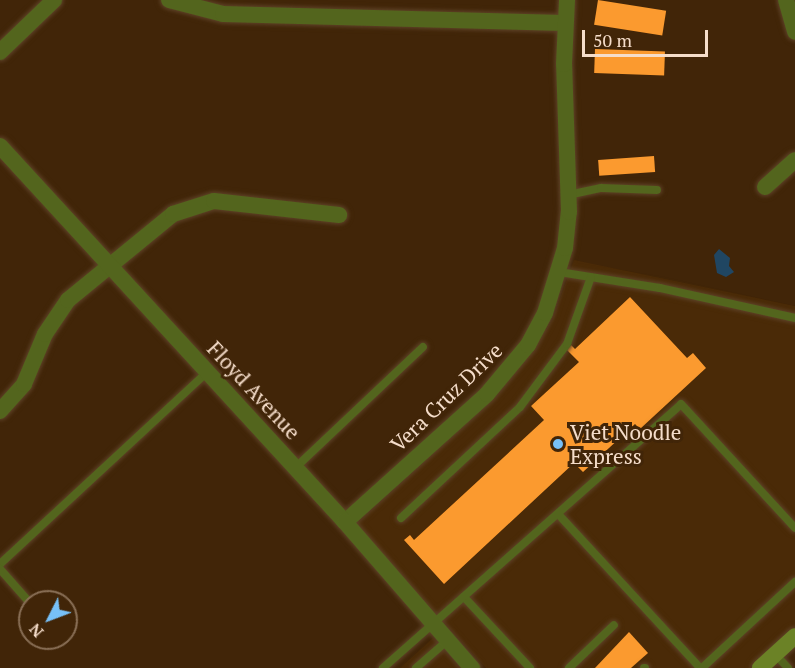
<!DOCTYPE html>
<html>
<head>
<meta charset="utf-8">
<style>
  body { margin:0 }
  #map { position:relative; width:795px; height:668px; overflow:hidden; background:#412508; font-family:"PT Serif",serif }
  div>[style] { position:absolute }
  .built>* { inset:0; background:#4a2a07 }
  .water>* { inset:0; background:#204662 }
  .building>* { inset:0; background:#fb9a2f; transform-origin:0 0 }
  .roads { filter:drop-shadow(0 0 2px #5e4227) drop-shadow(0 0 2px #5e4227) }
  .service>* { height:8px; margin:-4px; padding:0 4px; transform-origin:4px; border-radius:4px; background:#53651d }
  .minor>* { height:16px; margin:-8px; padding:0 8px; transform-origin:8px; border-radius:8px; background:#53651d }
  .tertiary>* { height:16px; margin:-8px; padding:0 8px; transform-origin:8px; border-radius:8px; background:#53651d }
  .secondary>* { height:16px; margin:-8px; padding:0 8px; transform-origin:8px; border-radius:8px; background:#6b8226 }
  .dots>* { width:16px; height:16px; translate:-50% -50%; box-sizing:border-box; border:3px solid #412508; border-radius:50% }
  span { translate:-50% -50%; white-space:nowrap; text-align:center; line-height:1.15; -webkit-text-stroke:6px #412508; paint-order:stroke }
  .street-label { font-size:21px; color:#f5ddca }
  .poi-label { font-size:21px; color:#f5ddca }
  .left { translate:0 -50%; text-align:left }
  .north { position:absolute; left:18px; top:590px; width:60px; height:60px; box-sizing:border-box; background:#412508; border:2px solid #896f56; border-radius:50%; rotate:228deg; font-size:16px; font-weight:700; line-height:24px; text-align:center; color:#f5ddca }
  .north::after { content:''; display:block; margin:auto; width:21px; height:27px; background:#77c0f7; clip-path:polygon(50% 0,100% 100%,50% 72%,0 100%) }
  .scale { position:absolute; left:582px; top:30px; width:126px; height:27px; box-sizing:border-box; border:3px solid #f5ddca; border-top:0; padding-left:8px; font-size:18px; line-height:21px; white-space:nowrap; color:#f5ddca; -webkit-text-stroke:4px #412508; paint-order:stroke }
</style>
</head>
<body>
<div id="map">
  <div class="built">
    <i style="clip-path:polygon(574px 260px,795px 306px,795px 626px,750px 668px,486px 668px,355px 525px,496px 397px,552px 321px)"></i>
    <i style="clip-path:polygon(433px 638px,459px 668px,400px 668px)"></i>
  </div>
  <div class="water">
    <i style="clip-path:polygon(719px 249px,730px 258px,729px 266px,734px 272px,726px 277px,717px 273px,714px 255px)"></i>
  </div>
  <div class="building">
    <i style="left:598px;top:0;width:69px;height:25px;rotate:9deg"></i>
    <i style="left:595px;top:49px;width:70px;height:24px;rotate:2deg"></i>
    <i style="left:654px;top:156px;width:16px;height:56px;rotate:86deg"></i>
    <i style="clip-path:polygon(630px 297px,687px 358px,693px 353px,706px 368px,640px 429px,635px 424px,583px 472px,574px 463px,444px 584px,404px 540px,410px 535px,414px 540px,544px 420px,531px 406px,579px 362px,566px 349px,571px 345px,575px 349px)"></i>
    <i style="clip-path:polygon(629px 632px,648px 653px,631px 668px,595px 668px)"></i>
  </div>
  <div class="roads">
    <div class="service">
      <i style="left:568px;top:195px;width:34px;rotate:-12deg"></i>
      <i style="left:601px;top:188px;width:56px;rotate:2deg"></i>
      <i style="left:559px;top:272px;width:102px;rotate:9deg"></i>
      <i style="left:660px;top:288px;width:138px;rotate:12.5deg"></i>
      <i style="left:295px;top:468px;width:176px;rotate:-43.4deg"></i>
      <i style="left:559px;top:515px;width:208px;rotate:47.3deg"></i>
      <i style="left:401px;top:518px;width:163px;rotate:-43deg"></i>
      <i style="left:520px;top:407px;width:79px;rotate:-53.3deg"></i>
      <i style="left:567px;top:344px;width:71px;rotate:-70.3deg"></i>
      <i style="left:0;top:564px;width:282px;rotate:-42.8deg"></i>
      <i style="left:0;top:569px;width:45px;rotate:48.6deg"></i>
      <i style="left:464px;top:597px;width:97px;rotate:47.1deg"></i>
      <i style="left:775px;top:654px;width:19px;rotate:47deg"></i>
      <i style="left:383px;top:668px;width:398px;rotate:-41.5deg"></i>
      <i style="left:681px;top:404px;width:168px;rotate:47.4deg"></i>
      <i style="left:416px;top:668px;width:41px;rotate:-41.1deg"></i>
      <i style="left:569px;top:668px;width:62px;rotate:-43.7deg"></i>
      <i style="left:644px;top:668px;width:1px"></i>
      <i style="left:702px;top:668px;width:127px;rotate:-42.8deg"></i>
    </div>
    <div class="minor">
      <i style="left:169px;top:0;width:56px;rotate:14.5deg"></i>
      <i style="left:223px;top:14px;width:341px;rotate:1.5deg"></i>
      <i style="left:786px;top:0;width:33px;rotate:74deg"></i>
      <i style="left:0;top:52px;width:75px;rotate:-43.9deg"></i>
      <i style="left:765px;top:187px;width:40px;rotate:-42deg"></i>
      <i style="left:0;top:411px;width:36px;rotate:-48deg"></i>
      <i style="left:24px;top:384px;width:54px;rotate:-67.2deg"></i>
      <i style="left:45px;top:334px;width:41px;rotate:-55.9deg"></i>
      <i style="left:68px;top:300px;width:136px;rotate:-39.3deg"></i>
      <i style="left:173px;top:214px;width:43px;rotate:-17.6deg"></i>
      <i style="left:214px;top:201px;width:126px;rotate:6.4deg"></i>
      <i style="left:345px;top:522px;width:191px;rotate:-42deg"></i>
      <i style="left:487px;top:394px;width:64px;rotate:-50.1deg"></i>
      <i style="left:528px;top:345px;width:36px;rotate:-62deg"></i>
      <i style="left:545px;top:313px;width:68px;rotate:-72.9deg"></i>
      <i style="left:565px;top:248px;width:36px;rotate:-84deg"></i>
      <i style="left:569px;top:212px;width:148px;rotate:-91.9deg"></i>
      <i style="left:564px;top:64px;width:64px;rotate:-87.3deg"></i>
    </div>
    <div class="tertiary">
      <i style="left:0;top:146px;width:510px;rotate:47.46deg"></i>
      <i style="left:345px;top:522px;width:194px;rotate:49deg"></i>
    </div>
    <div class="secondary">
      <i style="left:760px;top:668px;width:47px;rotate:-42.4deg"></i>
    </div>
  </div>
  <div class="dots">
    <i style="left:558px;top:444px;background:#77c0f7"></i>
  </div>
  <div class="street-label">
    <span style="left:254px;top:390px;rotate:47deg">Floyd Avenue</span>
    <span style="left:446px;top:397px;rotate:-44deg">Vera Cruz Drive</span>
  </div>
  <div class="poi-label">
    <span class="left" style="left:570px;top:444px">Viet Noodle<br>Express</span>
  </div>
  <div class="north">N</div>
  <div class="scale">50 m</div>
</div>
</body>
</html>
